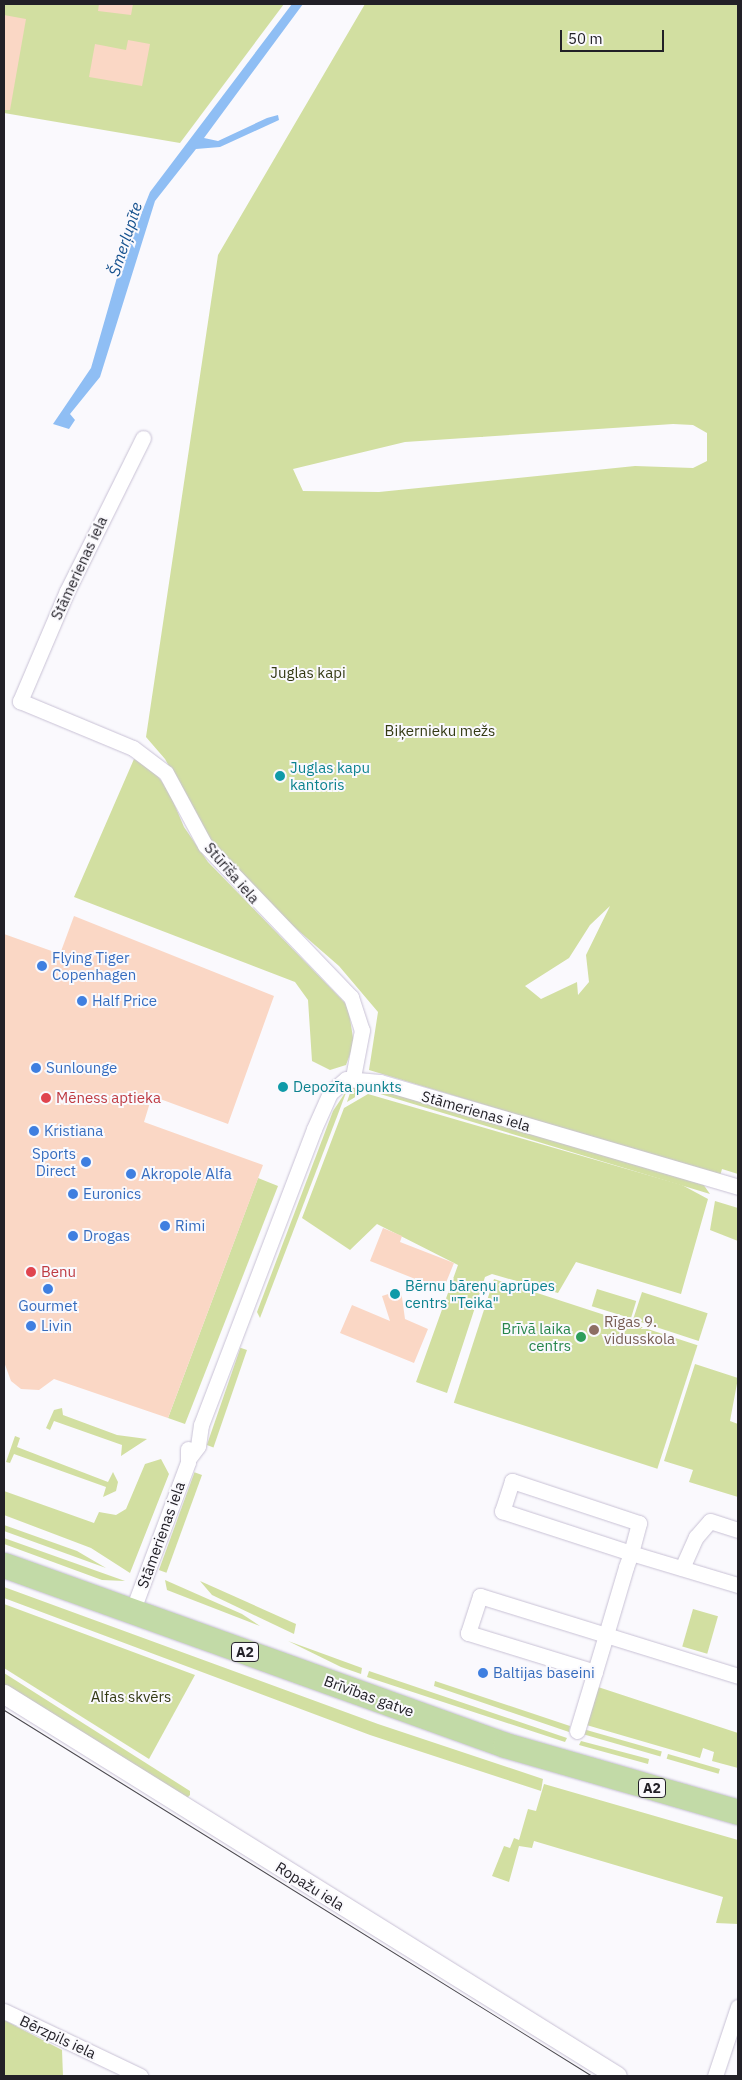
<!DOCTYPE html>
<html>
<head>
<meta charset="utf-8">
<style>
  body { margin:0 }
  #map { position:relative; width:742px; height:2080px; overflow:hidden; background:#faf9fd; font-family:"IBM Plex Sans",sans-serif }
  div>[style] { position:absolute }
  .green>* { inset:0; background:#d2dfa1; transform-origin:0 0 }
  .water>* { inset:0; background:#8fbef4 }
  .building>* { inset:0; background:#fad7c5 }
  .roads { filter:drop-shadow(0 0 1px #c8c1d5) drop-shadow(0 0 1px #c8c1d5) }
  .minor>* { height:15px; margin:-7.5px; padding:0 7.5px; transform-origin:7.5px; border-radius:7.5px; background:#fff }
  .tertiary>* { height:19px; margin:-9.5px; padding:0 9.5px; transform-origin:9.5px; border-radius:9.5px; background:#fff }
  .trunk>* { height:25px; margin:-12.5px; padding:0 12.5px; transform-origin:12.5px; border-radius:12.5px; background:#c2daa7 }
  .tram>* { height:1px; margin:-0.5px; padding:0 0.5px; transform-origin:0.5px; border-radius:0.5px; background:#4b494f }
  .dots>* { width:14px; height:14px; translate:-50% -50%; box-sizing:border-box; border:2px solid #faf9fd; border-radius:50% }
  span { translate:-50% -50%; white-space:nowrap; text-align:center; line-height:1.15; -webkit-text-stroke:4px #faf9fd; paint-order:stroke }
  .shield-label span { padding:1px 4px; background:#faf9fd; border:1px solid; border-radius:4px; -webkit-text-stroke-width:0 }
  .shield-label { font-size:14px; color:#222027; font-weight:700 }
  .street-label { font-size:15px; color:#222027 }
  .park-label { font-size:15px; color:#343a14 }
  .culture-label { font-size:15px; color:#0d838f }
  .left { translate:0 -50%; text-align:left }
  .shop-label { font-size:15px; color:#366cbe }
  .right { translate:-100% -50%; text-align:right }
  .health-label { font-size:15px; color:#be3a42 }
  .education-label { font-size:15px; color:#785e54 }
  .leisure-label { font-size:15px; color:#27864d }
  .water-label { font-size:16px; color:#15518e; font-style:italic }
  .frame { position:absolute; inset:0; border:5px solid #222027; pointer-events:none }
  .scale { position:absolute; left:560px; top:30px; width:104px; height:22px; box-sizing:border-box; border:2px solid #222027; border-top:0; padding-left:6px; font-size:15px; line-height:18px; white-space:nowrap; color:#222027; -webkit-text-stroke:4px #faf9fd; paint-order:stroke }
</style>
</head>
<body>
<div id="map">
  <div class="green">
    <i style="clip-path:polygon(4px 4px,284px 4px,180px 143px,4px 113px)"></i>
    <i style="clip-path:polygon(evenodd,365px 4px,738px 4px,738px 1174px,722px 1169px,720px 1176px,369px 1070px,378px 1012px,339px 966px,285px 919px,210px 839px,165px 759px,146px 737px,218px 255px,365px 4px,673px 424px,693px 425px,707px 433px,707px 461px,693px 468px,635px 466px,379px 492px,303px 491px,293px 469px,405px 442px,673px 424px,365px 4px,610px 906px,586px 955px,589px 982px,578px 995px,577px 982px,541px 999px,525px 986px,569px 958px,590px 925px,610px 906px)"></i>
    <i style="clip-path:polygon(134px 759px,151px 768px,168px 789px,184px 827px,208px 862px,348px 1006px,354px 1044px,346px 1065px,330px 1070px,312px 1061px,308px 1000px,295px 982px,74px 897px)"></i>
    <i style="clip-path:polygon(360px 1084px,703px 1184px,710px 1194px,367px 1090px,347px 1102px,352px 1087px)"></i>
    <i style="clip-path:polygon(347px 1090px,338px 1114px,260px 1318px,257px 1312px,333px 1111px)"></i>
    <i style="clip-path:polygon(368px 1094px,682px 1185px,708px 1199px,681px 1294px,576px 1262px,558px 1293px,492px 1274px,485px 1277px,447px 1393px,416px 1382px,458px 1265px,377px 1224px,350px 1250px,302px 1218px,344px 1108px)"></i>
    <i style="clip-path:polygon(258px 1178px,278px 1186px,185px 1424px,168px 1418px)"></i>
    <i style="clip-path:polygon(715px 1201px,738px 1208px,738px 1241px,710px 1230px)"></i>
    <i style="left:494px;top:1279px;width:214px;height:130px;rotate:18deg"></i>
    <i style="left:597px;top:1289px;width:41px;height:18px;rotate:17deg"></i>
    <i style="left:642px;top:1292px;width:69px;height:29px;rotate:18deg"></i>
    <i style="left:247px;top:1350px;width:103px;height:7px;rotate:109deg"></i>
    <i style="clip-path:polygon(695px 1364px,738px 1378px,730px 1421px,738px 1424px,738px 1497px,689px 1482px,693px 1470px,664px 1461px)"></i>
    <i style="clip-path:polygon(62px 1408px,63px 1415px,117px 1435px,147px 1439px,121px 1456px,122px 1445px,54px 1421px,50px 1430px,46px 1428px,54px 1410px)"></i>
    <i style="clip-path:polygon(15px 1436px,20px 1438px,17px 1447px,108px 1482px,113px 1472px,118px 1482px,116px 1491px,103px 1497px,106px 1487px,14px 1454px,10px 1463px,6px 1462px)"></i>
    <i style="clip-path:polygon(161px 1459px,169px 1474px,130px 1573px,91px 1548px,4px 1515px,4px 1491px,94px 1523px,99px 1512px,116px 1515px,126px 1509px,145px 1464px)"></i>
    <i style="left:202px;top:1475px;width:104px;height:8px;rotate:110deg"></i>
    <i style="clip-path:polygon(4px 1525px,77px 1551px,106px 1568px,4px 1531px)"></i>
    <i style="clip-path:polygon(4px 1538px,125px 1581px,102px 1580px,4px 1544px)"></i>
    <i style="clip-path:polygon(165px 1580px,242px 1614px,260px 1626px,167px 1590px)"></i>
    <i style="clip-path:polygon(200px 1581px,296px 1624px,294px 1634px,212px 1595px)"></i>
    <i style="clip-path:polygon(4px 1587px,378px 1724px,543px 1779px,541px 1791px,370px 1735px,4px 1598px)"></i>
    <i style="clip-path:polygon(4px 1604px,195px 1675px,149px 1759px,4px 1668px)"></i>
    <i style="left:693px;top:1609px;width:26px;height:39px;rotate:16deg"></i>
    <i style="clip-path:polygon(288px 1641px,362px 1668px,361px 1674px,341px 1667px)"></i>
    <i style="clip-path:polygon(369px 1671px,567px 1738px,565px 1742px,367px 1677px)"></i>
    <i style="clip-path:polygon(4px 1673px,190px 1791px,190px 1795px,187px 1798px,4px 1685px)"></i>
    <i style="clip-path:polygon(435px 1681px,570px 1726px,569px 1732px,434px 1686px)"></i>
    <i style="clip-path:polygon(595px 1686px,738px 1733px,738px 1768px,712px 1761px,714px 1752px,703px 1748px,700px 1758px,583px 1724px)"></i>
    <i style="left:583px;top:1729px;width:82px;height:5px;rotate:16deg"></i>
    <i style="clip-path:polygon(581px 1741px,649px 1759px,648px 1764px,579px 1745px)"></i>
    <i style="left:668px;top:1754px;width:54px;height:5px;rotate:16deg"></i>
    <i style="clip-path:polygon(544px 1784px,738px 1840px,738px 1924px,716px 1923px,723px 1897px,534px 1841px,532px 1848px,519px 1846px,509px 1882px,492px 1876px,504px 1846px,510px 1848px,514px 1838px,519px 1840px,528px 1809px,536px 1811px)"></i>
    <i style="clip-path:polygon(4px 2020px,62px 2050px,63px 2076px,4px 2076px)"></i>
  </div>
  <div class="water">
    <i style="clip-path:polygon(292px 4px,303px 4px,204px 138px,218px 141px,267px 118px,278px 115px,279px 120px,220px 147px,196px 149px,155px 201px,100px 377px,70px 414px,75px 420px,69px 429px,53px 424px,91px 368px,120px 267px,150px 192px)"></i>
  </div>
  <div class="building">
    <i style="clip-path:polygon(99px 4px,133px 4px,131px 15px,98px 11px)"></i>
    <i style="clip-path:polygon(4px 15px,26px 19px,10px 110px,4px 110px)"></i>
    <i style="clip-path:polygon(128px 40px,150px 44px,142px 86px,89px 77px,95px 44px,126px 50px)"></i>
    <i style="clip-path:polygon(74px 916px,274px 996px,228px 1124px,152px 1096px,144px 1122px,263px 1165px,168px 1418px,54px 1379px,39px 1390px,21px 1389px,11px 1381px,4px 1362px,4px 934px,60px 954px)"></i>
    <i style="clip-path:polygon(383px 1228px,402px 1236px,400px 1242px,454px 1263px,443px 1290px,370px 1261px)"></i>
    <i style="clip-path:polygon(401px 1290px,405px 1319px,428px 1329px,414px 1363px,340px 1333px,352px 1305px,390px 1321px,382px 1296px)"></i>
  </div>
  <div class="roads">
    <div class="minor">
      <i style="left:143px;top:438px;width:171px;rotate:116.4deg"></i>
      <i style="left:67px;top:591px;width:120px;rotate:113.1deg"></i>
      <i style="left:20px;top:701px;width:122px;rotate:22.6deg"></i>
      <i style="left:133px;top:748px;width:41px;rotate:37.1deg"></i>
      <i style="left:166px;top:773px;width:82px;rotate:61.6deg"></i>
      <i style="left:205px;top:845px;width:211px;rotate:46.2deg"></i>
      <i style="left:351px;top:997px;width:35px;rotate:72deg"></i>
      <i style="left:362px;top:1030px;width:48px;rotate:100.8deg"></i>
      <i style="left:189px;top:1458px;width:15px;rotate:-53deg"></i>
      <i style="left:198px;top:1446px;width:21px;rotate:-82deg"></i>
      <i style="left:201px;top:1425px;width:317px;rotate:-69.1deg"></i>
      <i style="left:314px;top:1129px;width:39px;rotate:-66deg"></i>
      <i style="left:330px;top:1093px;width:21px;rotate:-41deg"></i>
      <i style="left:346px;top:1079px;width:34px;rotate:5deg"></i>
      <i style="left:380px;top:1082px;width:373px;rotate:16.3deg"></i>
      <i style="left:682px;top:1568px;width:34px;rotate:-66deg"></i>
      <i style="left:696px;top:1537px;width:21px;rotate:-49deg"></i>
      <i style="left:710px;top:1521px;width:29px;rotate:18deg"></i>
      <i style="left:132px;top:1612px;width:160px;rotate:-69.5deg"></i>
      <i style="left:188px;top:1462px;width:13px;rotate:-90deg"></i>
      <i style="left:595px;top:1672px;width:133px;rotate:-162.9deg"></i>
      <i style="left:468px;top:1633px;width:39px;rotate:-72deg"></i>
      <i style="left:480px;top:1596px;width:270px;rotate:17.2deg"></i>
      <i style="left:577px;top:1731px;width:97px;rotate:-73.2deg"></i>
      <i style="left:605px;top:1638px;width:74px;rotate:-73.5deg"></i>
      <i style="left:626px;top:1567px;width:15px;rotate:-70deg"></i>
      <i style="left:631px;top:1553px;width:31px;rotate:-75deg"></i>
      <i style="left:639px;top:1523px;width:134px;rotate:-161.7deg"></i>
      <i style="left:512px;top:1481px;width:32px;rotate:108deg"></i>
      <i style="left:502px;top:1511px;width:136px;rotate:18deg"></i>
      <i style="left:631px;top:1553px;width:112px;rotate:16.7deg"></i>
      <i style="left:4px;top:2011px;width:151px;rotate:25.5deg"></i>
      <i style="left:715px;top:2076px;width:73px;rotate:-71.6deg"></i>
    </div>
    <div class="tertiary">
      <i style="left:4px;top:1694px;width:722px;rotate:31.93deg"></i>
    </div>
    <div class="trunk">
      <i style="left:4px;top:1565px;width:532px;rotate:19.76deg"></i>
      <i style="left:505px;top:1745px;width:242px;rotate:16deg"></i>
    </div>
  </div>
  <div class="tram">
    <i style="left:4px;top:1710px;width:693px;rotate:31.9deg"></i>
  </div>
  <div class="dots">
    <i style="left:280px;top:776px;background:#0f9aa8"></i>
    <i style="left:42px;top:966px;background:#3f7fe0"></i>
    <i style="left:82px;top:1001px;background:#3f7fe0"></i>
    <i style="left:36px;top:1068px;background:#3f7fe0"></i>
    <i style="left:283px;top:1087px;background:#0f9aa8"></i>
    <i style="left:46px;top:1098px;background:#e0444e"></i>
    <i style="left:34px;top:1131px;background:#3f7fe0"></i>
    <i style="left:86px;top:1162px;background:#3f7fe0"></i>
    <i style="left:131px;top:1174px;background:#3f7fe0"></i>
    <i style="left:73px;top:1194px;background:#3f7fe0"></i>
    <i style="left:165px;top:1226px;background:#3f7fe0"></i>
    <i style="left:73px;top:1236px;background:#3f7fe0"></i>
    <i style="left:31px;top:1272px;background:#e0444e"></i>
    <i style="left:48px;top:1289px;background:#3f7fe0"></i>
    <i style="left:395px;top:1294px;background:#0f9aa8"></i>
    <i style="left:31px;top:1326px;background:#3f7fe0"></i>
    <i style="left:594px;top:1330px;background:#8d6e63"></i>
    <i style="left:581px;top:1337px;background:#2e9e5b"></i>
    <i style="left:483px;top:1673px;background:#3f7fe0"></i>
  </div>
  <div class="shield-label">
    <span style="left:245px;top:1652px">A2</span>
    <span style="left:652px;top:1788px">A2</span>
  </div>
  <div class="street-label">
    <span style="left:79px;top:568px;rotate:-65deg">Stāmerienas iela</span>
    <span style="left:232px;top:873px;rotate:49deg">Stūrīša iela</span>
    <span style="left:476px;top:1111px;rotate:16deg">Stāmerienas iela</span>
    <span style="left:161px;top:1535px;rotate:-70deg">Stāmerienas iela</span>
    <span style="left:369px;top:1696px;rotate:20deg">Brīvības gatve</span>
    <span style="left:310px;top:1886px;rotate:32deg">Ropažu iela</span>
    <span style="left:58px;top:2037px;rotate:25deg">Bērzpils iela</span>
  </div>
  <div class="park-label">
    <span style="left:308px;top:673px">Juglas kapi</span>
    <span style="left:440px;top:731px">Biķernieku mežs</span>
    <span style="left:131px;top:1697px">Alfas skvērs</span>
  </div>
  <div class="culture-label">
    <span class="left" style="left:290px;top:776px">Juglas kapu<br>kantoris</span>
    <span class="left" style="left:293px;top:1087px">Depozīta punkts</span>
    <span class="left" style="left:405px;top:1294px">Bērnu bāreņu aprūpes<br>centrs "Teika"</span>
  </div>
  <div class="shop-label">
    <span class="left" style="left:52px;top:966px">Flying Tiger<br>Copenhagen</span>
    <span class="left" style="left:92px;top:1001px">Half Price</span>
    <span class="left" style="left:46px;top:1068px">Sunlounge</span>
    <span class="left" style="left:44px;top:1131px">Kristiana</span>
    <span class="right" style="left:76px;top:1162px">Sports<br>Direct</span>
    <span class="left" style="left:141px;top:1174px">Akropole Alfa</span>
    <span class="left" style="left:83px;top:1194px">Euronics</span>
    <span class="left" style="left:175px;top:1226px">Rimi</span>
    <span class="left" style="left:83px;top:1236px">Drogas</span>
    <span style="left:48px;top:1306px">Gourmet</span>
    <span class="left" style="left:41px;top:1326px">Livin</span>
    <span class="left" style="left:493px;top:1673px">Baltijas baseini</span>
  </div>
  <div class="health-label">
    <span class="left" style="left:56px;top:1098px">Mēness aptieka</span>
    <span class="left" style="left:41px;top:1272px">Benu</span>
  </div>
  <div class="education-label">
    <span class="left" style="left:604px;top:1330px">Rīgas 9.<br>vidusskola</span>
  </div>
  <div class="leisure-label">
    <span class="right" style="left:571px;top:1337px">Brīvā laika<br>centrs</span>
  </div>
  <div class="water-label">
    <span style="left:125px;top:239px;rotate:-72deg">Šmerļupīte</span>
  </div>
  <div class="frame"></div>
  <div class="scale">50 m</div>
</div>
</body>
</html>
